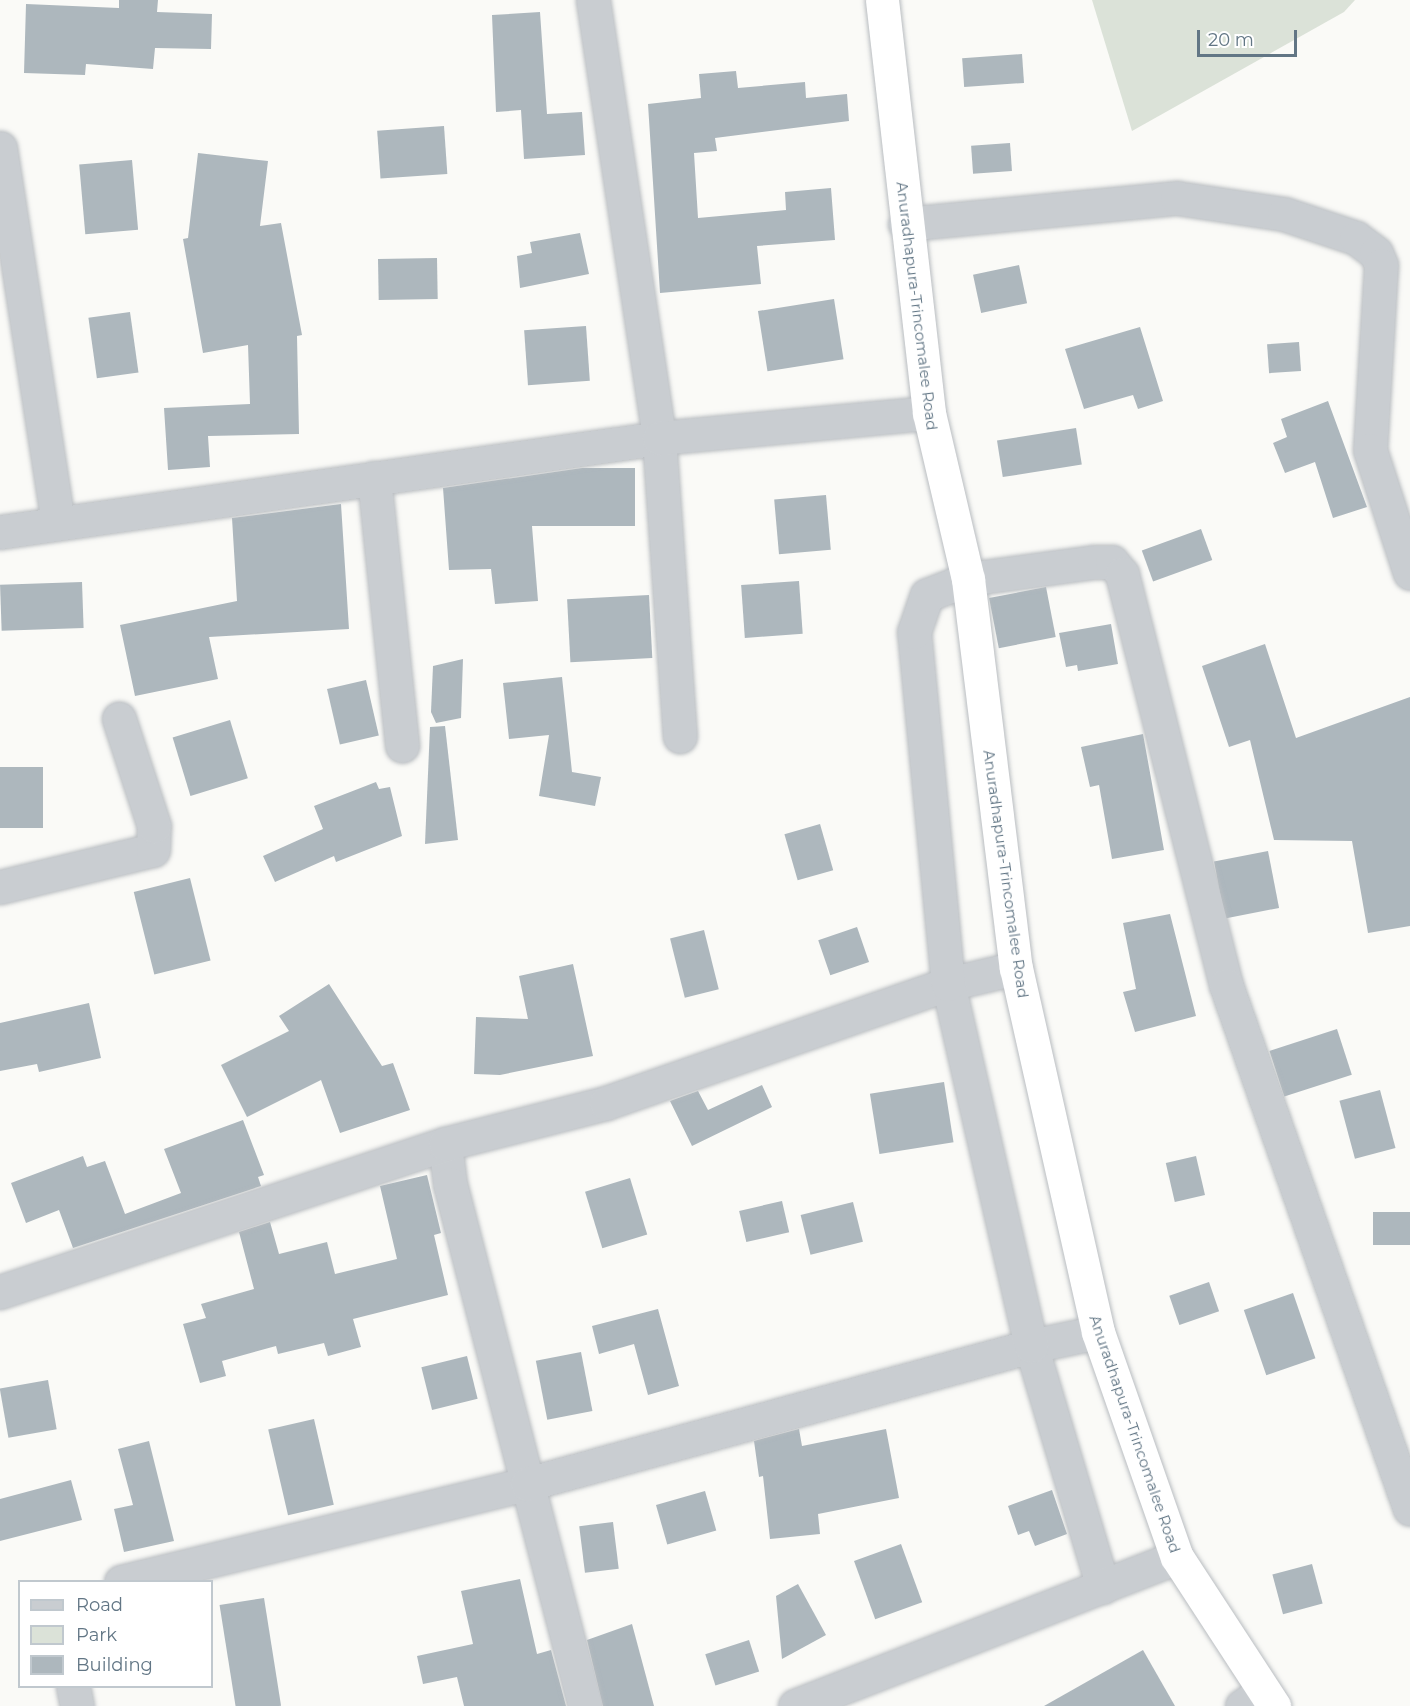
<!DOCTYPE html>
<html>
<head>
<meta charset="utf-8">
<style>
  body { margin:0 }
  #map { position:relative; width:1410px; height:1706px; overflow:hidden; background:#fafaf7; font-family:Montserrat,sans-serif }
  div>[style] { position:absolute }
  .green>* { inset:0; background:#dbe2d8 }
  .building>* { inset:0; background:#adb7bd; transform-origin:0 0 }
  .roads { filter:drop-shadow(0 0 2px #b9bdc1) drop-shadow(0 0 2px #b9bdc1) }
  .minor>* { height:33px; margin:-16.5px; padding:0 16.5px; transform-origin:16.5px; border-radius:16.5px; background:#c9cdd1 }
  .highway>* { height:33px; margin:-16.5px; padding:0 16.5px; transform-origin:16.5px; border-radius:16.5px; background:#fff }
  span { translate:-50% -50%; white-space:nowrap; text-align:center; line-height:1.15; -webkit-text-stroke:6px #fff; paint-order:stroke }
  .street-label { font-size:15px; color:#627685 }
  .legend { position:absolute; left:18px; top:1580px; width:195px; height:108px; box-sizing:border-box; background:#fff; border:2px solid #c0c8ce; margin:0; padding:8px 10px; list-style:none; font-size:18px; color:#627685 }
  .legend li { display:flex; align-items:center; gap:12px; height:30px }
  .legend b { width:30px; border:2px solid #c0c8ce }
  .scale { position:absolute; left:1197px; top:30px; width:100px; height:27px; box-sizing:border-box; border:3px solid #627685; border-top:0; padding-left:8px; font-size:18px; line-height:21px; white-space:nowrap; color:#627685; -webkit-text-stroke:4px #fff; paint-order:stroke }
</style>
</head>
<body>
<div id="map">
  <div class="green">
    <i style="clip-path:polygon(1092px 0,1355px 0,1344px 12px,1132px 131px)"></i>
  </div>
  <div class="building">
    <i style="clip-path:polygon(119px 0,158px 0,157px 12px,212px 14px,211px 49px,155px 48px,153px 69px,86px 64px,85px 75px,24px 73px,26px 4px,119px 8px)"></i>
    <i style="clip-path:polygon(540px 12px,547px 114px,582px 112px,585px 155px,524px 159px,521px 110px,496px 112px,492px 15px)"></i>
    <i style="left:1022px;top:54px;width:29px;height:60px;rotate:86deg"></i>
    <i style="clip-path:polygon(736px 71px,738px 88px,805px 82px,806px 98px,847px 94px,849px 121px,715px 138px,717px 151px,694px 153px,698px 218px,786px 210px,785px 192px,831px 188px,835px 240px,757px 246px,761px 284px,660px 293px,648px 104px,701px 98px,699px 74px)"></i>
    <i style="left:444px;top:126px;width:48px;height:67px;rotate:86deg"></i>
    <i style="left:1010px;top:143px;width:28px;height:39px;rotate:86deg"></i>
    <i style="clip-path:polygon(198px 153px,268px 161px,260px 226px,281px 223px,302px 335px,297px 336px,299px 434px,208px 436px,210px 467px,168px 470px,164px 408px,250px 404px,248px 345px,203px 353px,183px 239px,188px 238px)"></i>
    <i style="left:132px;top:160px;width:70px;height:53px;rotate:85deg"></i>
    <i style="clip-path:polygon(580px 233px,589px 274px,520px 288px,517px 256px,532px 253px,530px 242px)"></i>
    <i style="left:437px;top:258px;width:41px;height:59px;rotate:89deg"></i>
    <i style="left:1019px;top:265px;width:39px;height:47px;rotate:78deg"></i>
    <i style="left:834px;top:299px;width:61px;height:77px;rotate:81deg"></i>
    <i style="left:130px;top:312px;width:61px;height:42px;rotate:82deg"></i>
    <i style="left:586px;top:326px;width:55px;height:62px;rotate:86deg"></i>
    <i style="clip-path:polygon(1140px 327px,1163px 401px,1138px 409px,1133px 395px,1084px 409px,1065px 349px)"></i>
    <i style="left:1299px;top:342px;width:29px;height:32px;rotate:86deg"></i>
    <i style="clip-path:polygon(1328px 401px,1367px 507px,1333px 518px,1315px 462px,1285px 473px,1273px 443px,1287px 437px,1281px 419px)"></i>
    <i style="left:1076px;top:428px;width:37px;height:80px;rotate:81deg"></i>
    <i style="clip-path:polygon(582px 468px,635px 468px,635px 526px,532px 526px,538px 601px,495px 604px,491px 569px,449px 570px,443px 488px)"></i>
    <i style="left:826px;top:495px;width:55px;height:52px;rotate:85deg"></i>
    <i style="clip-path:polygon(341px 504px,349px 629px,209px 637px,218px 679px,135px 696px,120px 625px,237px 601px,232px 518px)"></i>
    <i style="left:1201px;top:529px;width:33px;height:63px;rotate:70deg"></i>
    <i style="left:799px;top:581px;width:53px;height:58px;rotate:86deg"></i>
    <i style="left:82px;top:582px;width:46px;height:82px;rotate:88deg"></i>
    <i style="left:1046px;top:587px;width:51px;height:58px;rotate:79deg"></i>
    <i style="left:649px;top:595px;width:63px;height:82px;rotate:87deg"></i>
    <i style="clip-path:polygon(1111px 624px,1118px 664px,1078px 671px,1077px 665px,1066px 667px,1059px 633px)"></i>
    <i style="clip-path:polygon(1265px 644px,1296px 738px,1410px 697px,1410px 926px,1368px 933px,1352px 841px,1274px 840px,1250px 740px,1229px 747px,1202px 666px)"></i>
    <i style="clip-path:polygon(463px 659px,461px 718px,436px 723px,431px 712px,433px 666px)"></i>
    <i style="clip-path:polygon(562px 677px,572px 772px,601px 777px,595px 806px,539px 796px,549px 735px,509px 739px,503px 683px)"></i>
    <i style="left:366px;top:680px;width:57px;height:40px;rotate:77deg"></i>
    <i style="left:230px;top:720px;width:61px;height:60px;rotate:73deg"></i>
    <i style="clip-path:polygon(445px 726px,458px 840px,425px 844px,430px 727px)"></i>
    <i style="clip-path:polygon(1143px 734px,1164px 850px,1112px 859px,1099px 785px,1090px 787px,1081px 747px)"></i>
    <i style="left:0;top:767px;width:43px;height:61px"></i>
    <i style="clip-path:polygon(376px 782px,379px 789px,390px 787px,402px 836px,336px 862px,334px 856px,275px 882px,263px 856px,323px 829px,314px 806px)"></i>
    <i style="left:820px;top:824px;width:48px;height:37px;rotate:74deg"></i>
    <i style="left:1268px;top:851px;width:58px;height:55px;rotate:79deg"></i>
    <i style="left:190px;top:878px;width:85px;height:58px;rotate:76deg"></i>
    <i style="clip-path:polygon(1170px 914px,1196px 1016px,1135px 1032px,1123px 992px,1136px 989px,1123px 923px)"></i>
    <i style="left:857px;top:927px;width:37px;height:41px;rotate:71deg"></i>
    <i style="left:704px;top:930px;width:61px;height:35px;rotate:76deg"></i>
    <i style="clip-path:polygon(573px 964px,593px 1056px,500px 1075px,474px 1074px,476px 1017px,528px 1019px,519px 976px)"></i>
    <i style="clip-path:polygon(329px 984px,382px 1066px,393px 1063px,410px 1110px,340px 1133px,321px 1080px,247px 1117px,221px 1065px,289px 1031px,279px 1016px)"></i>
    <i style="clip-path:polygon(89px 1003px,101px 1058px,39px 1072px,37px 1064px,0 1071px,0 1023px)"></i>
    <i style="left:1337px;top:1029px;width:48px;height:71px;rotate:72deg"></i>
    <i style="left:944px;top:1082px;width:61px;height:75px;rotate:81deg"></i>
    <i style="clip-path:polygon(762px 1085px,772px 1107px,692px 1146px,670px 1101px,698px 1091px,708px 1110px)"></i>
    <i style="left:1380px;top:1090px;width:60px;height:42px;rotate:75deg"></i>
    <i style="clip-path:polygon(243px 1120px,264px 1175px,258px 1177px,261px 1186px,73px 1248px,59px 1210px,26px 1223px,11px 1183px,83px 1156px,87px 1167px,105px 1161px,125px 1214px,181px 1193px,164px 1149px)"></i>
    <i style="left:1196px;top:1156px;width:40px;height:31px;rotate:77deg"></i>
    <i style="clip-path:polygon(427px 1175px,441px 1233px,434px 1235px,448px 1295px,353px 1319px,361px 1347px,328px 1356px,324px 1343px,278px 1354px,276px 1346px,222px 1361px,226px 1376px,200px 1383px,183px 1324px,206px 1318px,201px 1304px,254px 1289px,239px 1232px,270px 1222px,279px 1254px,327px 1242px,335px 1274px,397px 1259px,380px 1186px)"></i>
    <i style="left:630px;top:1178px;width:59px;height:47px;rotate:73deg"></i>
    <i style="left:782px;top:1201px;width:32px;height:44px;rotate:77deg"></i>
    <i style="left:853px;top:1202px;width:41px;height:54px;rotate:76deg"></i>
    <i style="left:1410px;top:1212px;width:33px;height:37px;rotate:90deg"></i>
    <i style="left:1209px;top:1282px;width:31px;height:42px;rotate:71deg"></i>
    <i style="left:1293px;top:1293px;width:69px;height:52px;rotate:71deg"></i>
    <i style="clip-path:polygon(658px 1309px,679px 1386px,648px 1395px,634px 1344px,599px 1354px,592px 1326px)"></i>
    <i style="left:581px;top:1352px;width:60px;height:46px;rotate:79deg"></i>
    <i style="left:467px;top:1356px;width:44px;height:47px;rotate:76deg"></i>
    <i style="left:48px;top:1380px;width:50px;height:49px;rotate:80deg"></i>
    <i style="left:314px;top:1419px;width:88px;height:47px;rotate:77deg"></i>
    <i style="clip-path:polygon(799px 1429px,802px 1446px,886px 1429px,899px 1498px,818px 1514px,820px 1534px,770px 1539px,763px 1476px,759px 1477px,754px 1441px)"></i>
    <i style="clip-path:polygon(149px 1441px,174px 1541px,124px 1552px,114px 1509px,133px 1505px,118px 1449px)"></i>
    <i style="clip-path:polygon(71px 1480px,82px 1520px,0 1541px,0 1499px)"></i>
    <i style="clip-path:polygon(1052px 1490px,1067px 1534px,1035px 1546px,1029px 1531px,1018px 1535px,1008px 1506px)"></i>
    <i style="left:705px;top:1491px;width:41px;height:51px;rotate:74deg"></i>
    <i style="left:613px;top:1522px;width:47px;height:34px;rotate:83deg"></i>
    <i style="left:901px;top:1544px;width:62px;height:50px;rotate:70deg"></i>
    <i style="left:1312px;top:1564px;width:41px;height:41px;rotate:75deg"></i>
    <i style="clip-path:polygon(520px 1579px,537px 1654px,551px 1650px,566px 1706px,464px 1706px,457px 1677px,423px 1684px,417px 1656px,473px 1644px,461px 1591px)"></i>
    <i style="clip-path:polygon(798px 1584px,826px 1635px,782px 1659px,776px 1596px)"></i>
    <i style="left:264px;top:1598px;width:109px;height:45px;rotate:81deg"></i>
    <i style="clip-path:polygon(632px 1624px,654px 1706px,603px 1706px,587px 1640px)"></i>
    <i style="left:749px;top:1640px;width:33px;height:46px;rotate:72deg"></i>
    <i style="clip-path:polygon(1143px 1650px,1175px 1706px,1044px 1706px)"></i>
  </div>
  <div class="roads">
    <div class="minor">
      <i style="left:593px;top:0;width:443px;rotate:81.4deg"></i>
      <i style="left:659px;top:438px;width:299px;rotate:86deg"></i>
      <i style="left:0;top:148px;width:377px;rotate:81.2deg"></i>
      <i style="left:905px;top:224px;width:273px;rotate:-5.5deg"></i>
      <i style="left:1177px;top:198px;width:108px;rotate:8.5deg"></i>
      <i style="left:1284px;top:214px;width:76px;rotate:18.4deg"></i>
      <i style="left:1356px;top:238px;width:25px;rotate:37deg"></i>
      <i style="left:1376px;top:253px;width:13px;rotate:67deg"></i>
      <i style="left:1381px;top:265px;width:185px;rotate:93.4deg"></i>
      <i style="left:1370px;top:450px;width:129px;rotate:72deg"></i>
      <i style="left:374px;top:478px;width:269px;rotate:84deg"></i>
      <i style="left:0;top:532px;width:666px;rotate:-8.12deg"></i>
      <i style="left:659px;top:438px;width:271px;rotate:-5.3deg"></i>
      <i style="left:0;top:887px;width:157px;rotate:-13.6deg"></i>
      <i style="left:153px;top:850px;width:24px;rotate:-88deg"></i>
      <i style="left:154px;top:826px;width:113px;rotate:-108.1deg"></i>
      <i style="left:445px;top:1144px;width:40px;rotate:82.9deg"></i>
      <i style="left:450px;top:1184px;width:539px;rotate:75.5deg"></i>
      <i style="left:0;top:1292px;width:469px;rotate:-18.4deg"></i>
      <i style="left:445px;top:1144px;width:166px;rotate:-14.3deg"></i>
      <i style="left:606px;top:1103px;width:362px;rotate:-19.2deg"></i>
      <i style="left:948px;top:984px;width:70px;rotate:-13.2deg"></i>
      <i style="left:121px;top:1582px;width:418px;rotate:-13.6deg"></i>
      <i style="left:527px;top:1484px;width:523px;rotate:-15.31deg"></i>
      <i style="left:1031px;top:1346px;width:68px;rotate:-11.8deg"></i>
      <i style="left:1103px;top:1587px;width:252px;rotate:-106.6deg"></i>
      <i style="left:1031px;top:1346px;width:371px;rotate:-102.9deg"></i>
      <i style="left:948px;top:984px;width:354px;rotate:-95.5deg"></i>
      <i style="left:914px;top:632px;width:39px;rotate:-71deg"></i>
      <i style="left:927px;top:595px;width:44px;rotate:-21.3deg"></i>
      <i style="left:968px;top:579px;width:127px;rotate:-7.7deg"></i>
      <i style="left:1094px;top:562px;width:18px"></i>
      <i style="left:1112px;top:562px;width:16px;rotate:50deg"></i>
      <i style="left:1122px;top:574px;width:424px;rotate:75.8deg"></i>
      <i style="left:1226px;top:985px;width:555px;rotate:70.65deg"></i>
      <i style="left:73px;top:1686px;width:20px;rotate:79deg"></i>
      <i style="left:795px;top:1706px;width:410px;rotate:-21.3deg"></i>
      <i style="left:1242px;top:1706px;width:24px;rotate:-33deg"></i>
    </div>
    <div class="highway">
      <i style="left:882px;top:0;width:416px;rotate:83.5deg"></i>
      <i style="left:929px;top:413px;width:171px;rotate:76.8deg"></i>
      <i style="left:968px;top:579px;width:392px;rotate:83deg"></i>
      <i style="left:1016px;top:968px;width:373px;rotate:77.3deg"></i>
      <i style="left:1098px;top:1332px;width:238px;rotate:70.7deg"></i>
      <i style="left:1177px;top:1557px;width:178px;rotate:56.9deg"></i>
    </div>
  </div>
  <div class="street-label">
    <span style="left:917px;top:306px;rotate:83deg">Anuradhapura-Trincomalee Road</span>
    <span style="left:1006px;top:874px;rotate:82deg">Anuradhapura-Trincomalee Road</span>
    <span style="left:1135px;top:1434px;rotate:71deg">Anuradhapura-Trincomalee Road</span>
  </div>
  <ul class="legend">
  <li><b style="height:8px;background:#c9cdd1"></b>Road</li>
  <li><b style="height:16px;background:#dbe2d8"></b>Park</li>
  <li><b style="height:16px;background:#adb7bd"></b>Building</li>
  </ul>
  <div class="scale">20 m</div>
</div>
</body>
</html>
